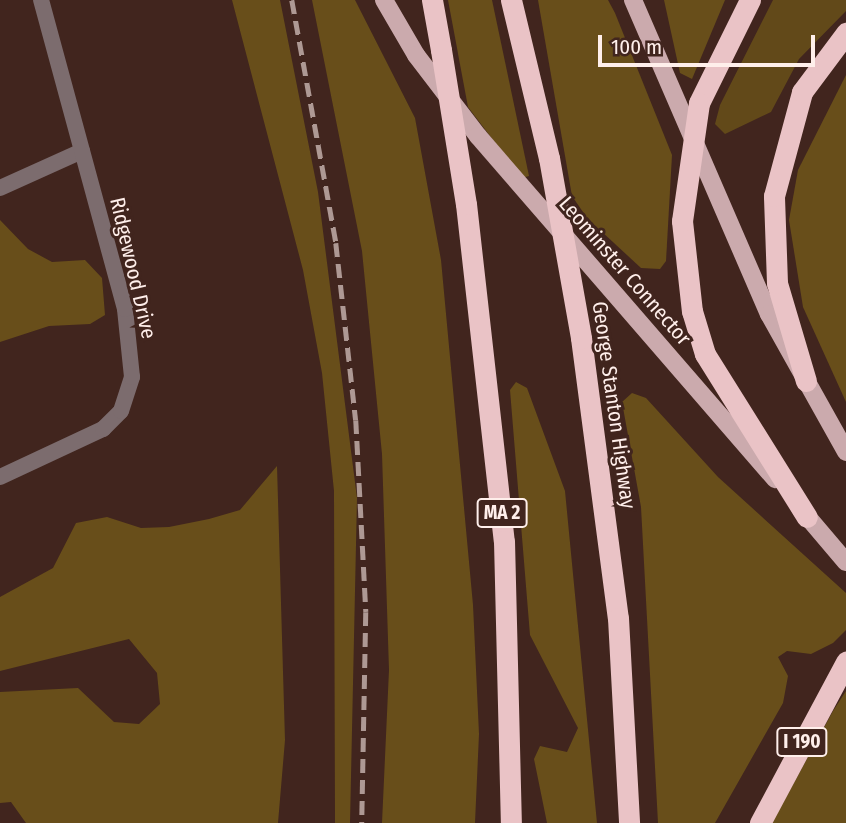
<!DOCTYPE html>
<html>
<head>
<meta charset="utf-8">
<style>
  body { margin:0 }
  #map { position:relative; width:846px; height:823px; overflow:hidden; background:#41251e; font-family:"Fira Sans Condensed",sans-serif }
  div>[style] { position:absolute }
  .green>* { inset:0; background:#624919 }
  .forest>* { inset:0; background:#684e1a }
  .minor>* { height:16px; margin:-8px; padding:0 8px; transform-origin:8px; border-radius:8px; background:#7c6c6e }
  .major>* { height:18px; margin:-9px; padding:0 9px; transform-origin:9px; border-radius:9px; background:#cbaaad }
  .highway>* { height:21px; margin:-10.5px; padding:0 10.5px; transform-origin:10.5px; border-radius:10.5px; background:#eac3c6 }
  .rail>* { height:4.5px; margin-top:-2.25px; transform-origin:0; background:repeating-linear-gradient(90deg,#ae9994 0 14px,transparent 0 21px) }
  .highway-bridge>* { height:21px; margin:-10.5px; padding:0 10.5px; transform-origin:10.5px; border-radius:10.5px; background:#eac3c6 }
  span { translate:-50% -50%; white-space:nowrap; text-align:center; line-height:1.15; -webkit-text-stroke:6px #41251e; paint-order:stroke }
  .shield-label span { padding:2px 5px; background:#41251e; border:2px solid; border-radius:5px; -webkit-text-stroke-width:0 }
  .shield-label { font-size:19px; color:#ffefeb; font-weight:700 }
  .street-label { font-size:21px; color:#ffefeb }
  .scale { position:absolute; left:598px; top:35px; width:217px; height:32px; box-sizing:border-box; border:4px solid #ffefeb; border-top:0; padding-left:9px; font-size:21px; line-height:24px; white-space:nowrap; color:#ffefeb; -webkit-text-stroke:5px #41251e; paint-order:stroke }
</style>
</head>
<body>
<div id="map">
  <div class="green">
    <i style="clip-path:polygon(773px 0,846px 0,846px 11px,799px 59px,771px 112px,725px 134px,715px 124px,720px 105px)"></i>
  </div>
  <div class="forest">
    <i style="clip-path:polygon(232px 0,280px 0,318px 192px,357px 498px,350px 823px,335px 823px,334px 491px,322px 373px,303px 270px)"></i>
    <i style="clip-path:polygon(312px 0,355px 0,415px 118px,441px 260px,473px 605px,479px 734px,475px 823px,382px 823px,389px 670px,382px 454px,362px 251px)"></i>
    <i style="clip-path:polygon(448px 0,492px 0,529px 176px,522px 178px,468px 107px)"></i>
    <i style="clip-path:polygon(538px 0,608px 0,615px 13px,672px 155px,666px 261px,660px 269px,641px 268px,587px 218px,572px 196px)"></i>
    <i style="clip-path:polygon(664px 0,725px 0,692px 79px,680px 73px)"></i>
    <i style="clip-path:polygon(846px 75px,846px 402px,803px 307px,789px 220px,798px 170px)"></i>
    <i style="clip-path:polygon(0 220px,28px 249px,52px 262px,85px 260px,102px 278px,105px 315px,90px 324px,49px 326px,0 342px)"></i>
    <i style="clip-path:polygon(516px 382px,527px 388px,565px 491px,597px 823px,547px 823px,534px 759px,540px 746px,567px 752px,578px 728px,530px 635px,510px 390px)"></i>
    <i style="clip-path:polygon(632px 393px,646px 398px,718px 477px,846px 593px,846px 630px,833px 643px,811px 654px,787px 651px,778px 657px,788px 676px,783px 703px,715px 823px,658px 823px,641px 507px,622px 402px)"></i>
    <i style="clip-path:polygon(277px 466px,285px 740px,278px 823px,26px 823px,11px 802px,0 803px,0 692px,78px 688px,114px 722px,139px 724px,160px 704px,157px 673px,129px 639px,0 671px,0 597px,53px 568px,76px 523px,107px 517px,141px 528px,169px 527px,209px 519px,240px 510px)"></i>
    <i style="clip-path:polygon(846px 691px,846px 823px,772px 823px,833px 711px)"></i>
  </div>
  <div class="minor">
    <i style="left:0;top:188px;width:90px;rotate:-24.3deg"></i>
    <i style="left:0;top:477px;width:114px;rotate:-25deg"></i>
    <i style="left:103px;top:429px;width:25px;rotate:-45deg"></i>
    <i style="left:121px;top:411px;width:36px;rotate:-72deg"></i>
    <i style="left:132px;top:377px;width:68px;rotate:-95.9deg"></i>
    <i style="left:125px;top:309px;width:320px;rotate:-105.2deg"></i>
  </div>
  <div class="major">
    <i style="left:384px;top:0;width:64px;rotate:59.8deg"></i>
    <i style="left:416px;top:55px;width:102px;rotate:52.6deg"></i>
    <i style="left:478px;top:136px;width:454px;rotate:49.1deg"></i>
    <i style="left:633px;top:0;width:342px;rotate:66.6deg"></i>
    <i style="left:769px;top:314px;width:158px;rotate:60.8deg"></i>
    <i style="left:800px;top:508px;width:71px;rotate:49.6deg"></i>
  </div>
  <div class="highway">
    <i style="left:432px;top:0;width:51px;rotate:79.8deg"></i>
    <i style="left:511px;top:0;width:163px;rotate:76.5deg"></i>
    <i style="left:699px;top:103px;width:115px;rotate:-63.7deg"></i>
    <i style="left:466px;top:204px;width:339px;rotate:83.6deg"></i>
    <i style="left:504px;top:541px;width:282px;rotate:88.6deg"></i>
    <i style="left:682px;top:221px;width:91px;rotate:83.7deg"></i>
    <i style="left:692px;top:311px;width:45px;rotate:73.2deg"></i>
    <i style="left:705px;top:354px;width:192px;rotate:58deg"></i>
    <i style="left:581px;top:338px;width:282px;rotate:82.5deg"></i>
    <i style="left:618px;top:618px;width:205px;rotate:86.9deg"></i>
    <i style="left:806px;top:381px;width:102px;rotate:-106.5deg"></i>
    <i style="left:777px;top:283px;width:87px;rotate:-92deg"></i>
    <i style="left:774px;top:196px;width:108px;rotate:-74.9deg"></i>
    <i style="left:802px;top:92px;width:74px;rotate:-53.3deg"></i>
    <i style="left:760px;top:823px;width:183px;rotate:-61.9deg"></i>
  </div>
  <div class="rail">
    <i style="left:292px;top:0;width:247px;rotate:79.7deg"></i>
    <i style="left:336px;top:243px;width:178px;rotate:83.6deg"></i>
    <i style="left:356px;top:420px;width:192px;rotate:87deg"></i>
    <i style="left:366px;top:612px;width:211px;rotate:91.1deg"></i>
  </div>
  <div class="highway-bridge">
    <i style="left:441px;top:50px;width:156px;rotate:80.8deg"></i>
    <i style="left:549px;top:158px;width:183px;rotate:79.9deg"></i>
    <i style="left:682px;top:221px;width:119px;rotate:-81.8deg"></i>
  </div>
  <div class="shield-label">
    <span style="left:502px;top:513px">MA 2</span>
    <span style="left:802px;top:742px">I 190</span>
  </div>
  <div class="street-label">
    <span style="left:133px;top:268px;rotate:77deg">Ridgewood Drive</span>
    <span style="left:625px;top:271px;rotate:49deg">Leominster Connector</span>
    <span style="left:614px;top:405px;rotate:82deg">George Stanton Highway</span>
  </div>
  <div class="scale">100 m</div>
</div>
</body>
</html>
